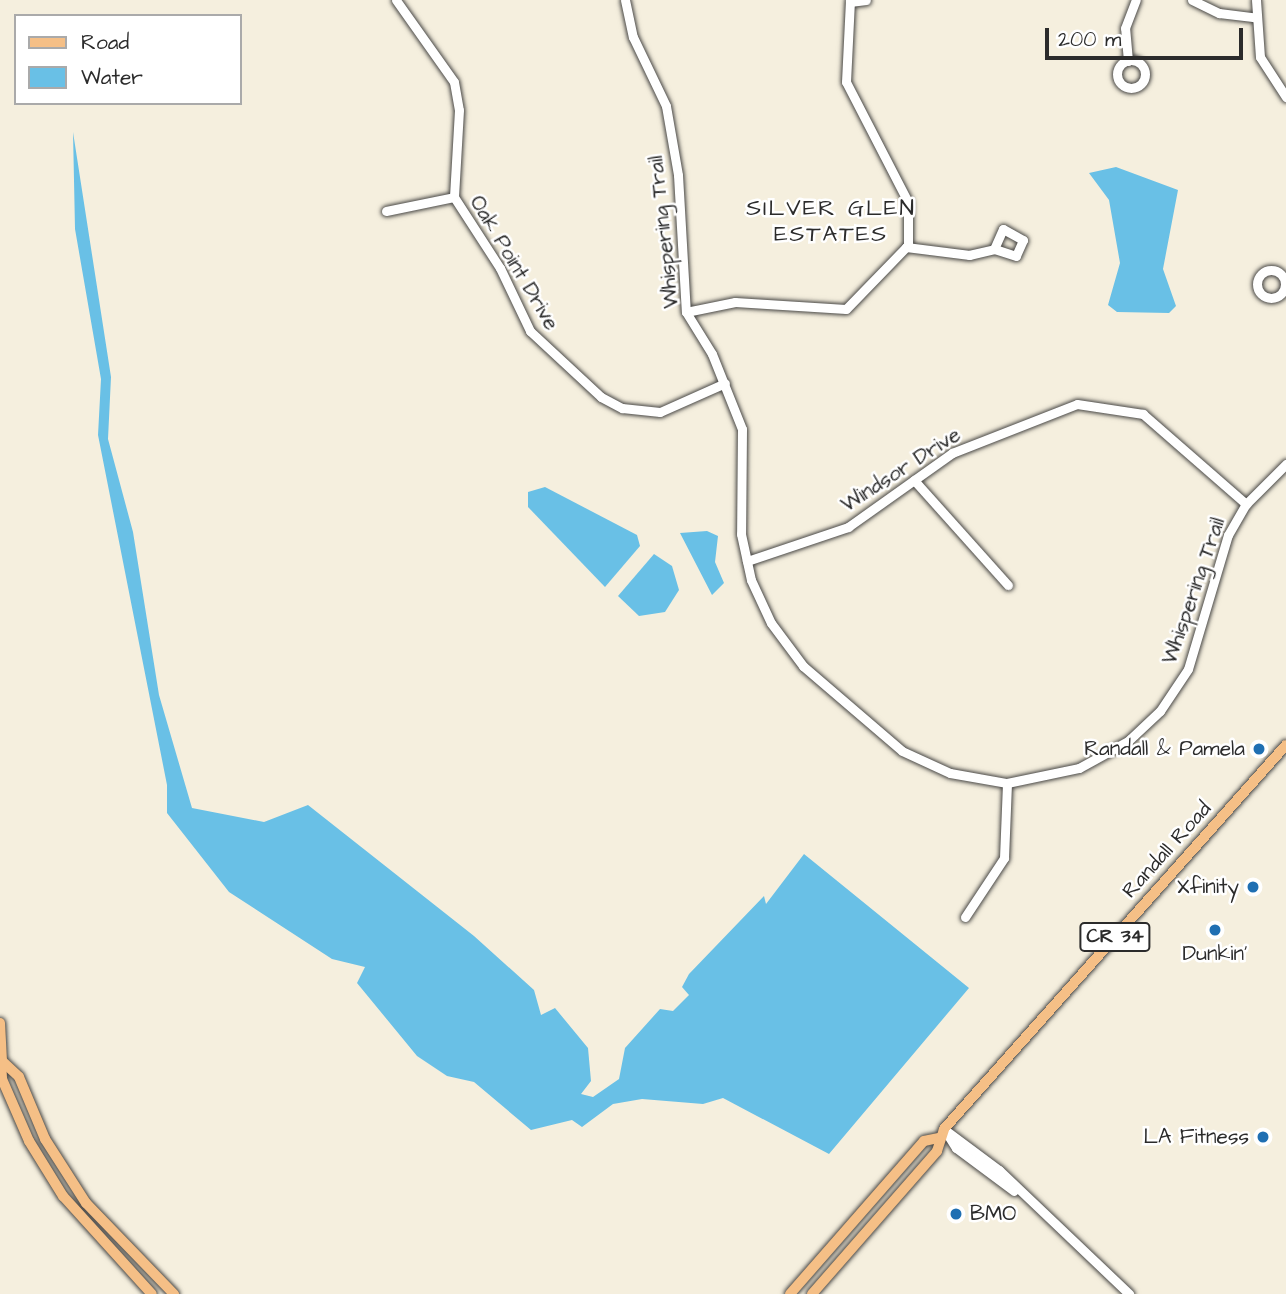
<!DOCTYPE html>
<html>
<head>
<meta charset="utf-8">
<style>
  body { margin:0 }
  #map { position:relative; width:1286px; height:1294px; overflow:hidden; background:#f5efde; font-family:"Architects Daughter",sans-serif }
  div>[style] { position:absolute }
  .water>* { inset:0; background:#69c0e6 }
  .roads { filter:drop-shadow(0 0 2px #494846) drop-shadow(0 0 2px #494846) }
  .minor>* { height:9px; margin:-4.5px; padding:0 4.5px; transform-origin:4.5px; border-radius:4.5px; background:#fff }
  .minor>.ring { margin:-4.5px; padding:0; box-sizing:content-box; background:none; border:9px solid #fff; border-radius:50% }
  .major>* { height:10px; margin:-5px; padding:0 5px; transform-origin:5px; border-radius:5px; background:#f5bf86 }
  .dots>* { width:19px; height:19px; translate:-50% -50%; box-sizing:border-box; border:4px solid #fff; border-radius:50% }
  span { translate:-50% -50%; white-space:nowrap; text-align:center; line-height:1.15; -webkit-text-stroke:5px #fff; paint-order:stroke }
  .shield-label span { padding:2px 5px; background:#fff; border:2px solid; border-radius:5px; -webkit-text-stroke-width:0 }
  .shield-label { font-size:19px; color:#2b2b2b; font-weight:700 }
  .street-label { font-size:21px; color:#2b2b2b }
  .poi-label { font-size:21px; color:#2b2b2b }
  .right { translate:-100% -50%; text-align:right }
  .left { translate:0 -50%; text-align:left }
  .neighbourhood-label { font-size:23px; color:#2b2b2b; letter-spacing:2px }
  .legend { position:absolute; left:14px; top:14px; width:228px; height:91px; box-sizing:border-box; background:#fff; border:2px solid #aaa; margin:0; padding:9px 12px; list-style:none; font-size:21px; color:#2b2b2b }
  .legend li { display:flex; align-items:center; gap:14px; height:35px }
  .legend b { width:35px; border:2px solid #aaa }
  .scale { position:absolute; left:1045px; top:28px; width:198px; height:32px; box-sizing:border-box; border:4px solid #2b2b2b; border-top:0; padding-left:9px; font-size:21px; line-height:24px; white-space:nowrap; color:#2b2b2b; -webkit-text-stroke:5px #fff; paint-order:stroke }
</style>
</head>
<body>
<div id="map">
  <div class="water">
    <i style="clip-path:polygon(73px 132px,111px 377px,108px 439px,133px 532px,159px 695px,192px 808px,264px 822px,308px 805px,474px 936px,534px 990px,541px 1015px,555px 1008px,588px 1048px,591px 1081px,581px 1094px,593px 1097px,619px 1079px,625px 1048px,660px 1009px,673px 1011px,689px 995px,682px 987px,689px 974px,764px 896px,766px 904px,804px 854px,969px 988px,829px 1154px,723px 1098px,703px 1104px,642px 1099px,613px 1104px,582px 1127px,572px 1120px,531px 1130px,474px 1082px,447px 1076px,417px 1056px,357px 983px,365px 967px,332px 959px,229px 892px,167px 813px,167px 785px,98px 435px,101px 379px,75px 229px)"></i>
    <i style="clip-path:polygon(1116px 167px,1178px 190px,1163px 269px,1176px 306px,1169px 313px,1117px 312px,1108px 305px,1120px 263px,1109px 200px,1089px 173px)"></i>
    <i style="clip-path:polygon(545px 487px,637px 535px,640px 546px,605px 587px,528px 507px,528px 492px)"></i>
    <i style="clip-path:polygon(707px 531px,718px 536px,715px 562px,724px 583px,712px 595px,680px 533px)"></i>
    <i style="clip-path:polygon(654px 554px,672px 566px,679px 590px,665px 612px,639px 616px,618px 596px)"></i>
  </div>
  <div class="roads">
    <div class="minor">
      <i style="left:396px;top:0;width:100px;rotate:54.7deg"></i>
      <i style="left:454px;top:82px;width:28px;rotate:80deg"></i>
      <i style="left:459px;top:110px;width:87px;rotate:93.3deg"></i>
      <i style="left:454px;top:197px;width:85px;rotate:57.1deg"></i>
      <i style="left:500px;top:268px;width:70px;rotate:64.5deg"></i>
      <i style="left:530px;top:331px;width:97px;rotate:42.9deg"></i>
      <i style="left:601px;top:397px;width:24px;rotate:28deg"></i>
      <i style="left:622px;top:408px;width:38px;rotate:6deg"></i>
      <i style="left:660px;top:412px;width:71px;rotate:-24deg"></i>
      <i style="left:625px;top:0;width:38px;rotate:78deg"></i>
      <i style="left:633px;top:37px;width:76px;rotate:64.4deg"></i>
      <i style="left:666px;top:106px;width:70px;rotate:80.1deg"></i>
      <i style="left:678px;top:175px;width:137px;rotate:86.7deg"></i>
      <i style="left:686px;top:312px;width:49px;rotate:58.2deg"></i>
      <i style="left:712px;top:354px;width:81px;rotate:68.2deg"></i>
      <i style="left:742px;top:429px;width:105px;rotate:90.5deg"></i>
      <i style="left:741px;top:534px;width:47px;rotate:77.7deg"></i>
      <i style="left:751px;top:580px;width:47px;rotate:65.1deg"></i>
      <i style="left:771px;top:623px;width:54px;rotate:53.3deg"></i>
      <i style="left:803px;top:666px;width:130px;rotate:40.6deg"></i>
      <i style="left:902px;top:751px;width:53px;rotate:24.6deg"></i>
      <i style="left:950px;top:773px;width:58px;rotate:10deg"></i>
      <i style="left:1007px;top:783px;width:74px;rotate:-11.8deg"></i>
      <i style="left:1079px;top:768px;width:56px;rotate:-28.9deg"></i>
      <i style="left:1128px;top:741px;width:44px;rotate:-43.2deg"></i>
      <i style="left:1160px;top:711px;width:50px;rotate:-56.3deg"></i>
      <i style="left:1188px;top:669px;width:140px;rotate:-73.4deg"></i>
      <i style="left:1228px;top:535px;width:36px;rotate:-60deg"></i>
      <i style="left:1246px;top:504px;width:57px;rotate:-45deg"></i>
      <i style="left:1192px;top:0;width:30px;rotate:26deg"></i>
      <i style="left:1219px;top:13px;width:34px;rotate:7deg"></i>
      <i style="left:1256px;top:0;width:57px;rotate:86deg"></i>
      <i style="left:1260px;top:57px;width:48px;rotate:57deg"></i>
      <i style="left:850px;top:2px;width:16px;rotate:-7deg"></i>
      <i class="ring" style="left:1117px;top:60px;width:19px;height:19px"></i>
      <i style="left:1128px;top:61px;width:33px;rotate:-95deg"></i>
      <i style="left:1125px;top:28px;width:30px;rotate:-69deg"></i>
      <i style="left:386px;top:211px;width:69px;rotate:-11.6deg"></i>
      <i style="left:906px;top:247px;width:64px;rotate:7.2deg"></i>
      <i style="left:969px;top:255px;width:26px;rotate:-13deg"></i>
      <i style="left:994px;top:249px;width:22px;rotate:-66deg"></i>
      <i style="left:1003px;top:229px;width:23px;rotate:29deg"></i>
      <i style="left:1023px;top:240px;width:17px;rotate:114deg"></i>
      <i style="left:1016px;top:256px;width:23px;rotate:-162deg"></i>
      <i class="ring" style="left:1257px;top:270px;width:19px;height:19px"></i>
      <i style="left:686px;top:312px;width:50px;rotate:-11.5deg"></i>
      <i style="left:735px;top:302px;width:111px;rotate:3.6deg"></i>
      <i style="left:846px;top:309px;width:89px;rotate:-45.9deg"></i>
      <i style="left:908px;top:245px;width:43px;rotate:-90deg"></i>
      <i style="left:908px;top:202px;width:135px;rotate:-117.3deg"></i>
      <i style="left:846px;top:82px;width:82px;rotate:-87.2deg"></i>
      <i style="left:914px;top:480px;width:141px;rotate:48.2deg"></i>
      <i style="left:747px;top:561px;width:107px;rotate:-18.6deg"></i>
      <i style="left:848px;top:527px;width:128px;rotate:-35.4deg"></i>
      <i style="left:952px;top:453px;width:134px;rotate:-21.4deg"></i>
      <i style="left:1077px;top:404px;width:67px;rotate:8.6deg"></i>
      <i style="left:1143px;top:414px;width:137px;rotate:41.1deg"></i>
      <i style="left:965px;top:917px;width:71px;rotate:-56.5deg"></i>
      <i style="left:1004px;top:858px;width:75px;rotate:-87.7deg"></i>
      <i style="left:944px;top:1129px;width:69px;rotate:36.7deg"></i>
      <i style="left:999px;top:1170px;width:180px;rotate:43.6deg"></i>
      <i style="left:946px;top:1132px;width:19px;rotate:58deg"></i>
      <i style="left:956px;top:1148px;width:72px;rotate:36.6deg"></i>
    </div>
    <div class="major">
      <i style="left:0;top:1023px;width:38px;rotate:87deg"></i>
      <i style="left:2px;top:1061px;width:23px;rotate:43deg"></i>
      <i style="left:19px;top:1077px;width:67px;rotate:67.2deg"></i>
      <i style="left:45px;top:1139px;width:76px;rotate:57.4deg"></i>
      <i style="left:86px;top:1203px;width:127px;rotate:46deg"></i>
      <i style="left:1px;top:1059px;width:20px;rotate:87deg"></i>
      <i style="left:2px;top:1079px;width:68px;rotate:66.5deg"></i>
      <i style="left:29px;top:1141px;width:65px;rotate:58.3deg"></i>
      <i style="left:63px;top:1196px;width:132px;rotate:47.8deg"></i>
      <i style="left:790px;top:1294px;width:203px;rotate:-48.8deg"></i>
      <i style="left:924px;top:1141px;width:14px;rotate:-12deg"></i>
      <i style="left:812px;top:1294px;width:190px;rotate:-48.8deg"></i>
      <i style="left:937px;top:1151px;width:23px;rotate:-72deg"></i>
      <i style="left:944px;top:1129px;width:514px;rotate:-48.31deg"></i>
    </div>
  </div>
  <div class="dots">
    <i style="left:1259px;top:749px;background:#1f6fb2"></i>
    <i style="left:1253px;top:887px;background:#1f6fb2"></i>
    <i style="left:1215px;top:930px;background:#1f6fb2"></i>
    <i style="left:1263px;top:1137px;background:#1f6fb2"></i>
    <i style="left:956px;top:1214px;background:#1f6fb2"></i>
  </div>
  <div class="shield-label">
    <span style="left:1115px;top:937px">CR 34</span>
  </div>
  <div class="street-label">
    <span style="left:664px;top:232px;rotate:-96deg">Whispering Trail</span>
    <span style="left:514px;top:263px;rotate:59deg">Oak Point Drive</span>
    <span style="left:901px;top:470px;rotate:-33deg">Windsor Drive</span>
    <span style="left:1194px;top:591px;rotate:-71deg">Whispering Trail</span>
    <span style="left:1167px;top:850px;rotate:-48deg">Randall Road</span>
  </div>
  <div class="poi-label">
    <span class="right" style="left:1245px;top:749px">Randall &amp; Pamela</span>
    <span class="right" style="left:1239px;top:887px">Xfinity</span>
    <span style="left:1215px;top:954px">Dunkin'</span>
    <span class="right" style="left:1249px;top:1137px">LA Fitness</span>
    <span class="left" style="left:970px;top:1214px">BMO</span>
  </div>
  <div class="neighbourhood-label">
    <span style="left:831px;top:221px">SILVER GLEN<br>ESTATES</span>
  </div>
  <ul class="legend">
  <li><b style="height:9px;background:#f5bf86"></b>Road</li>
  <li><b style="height:19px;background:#69c0e6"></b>Water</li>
  </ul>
  <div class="scale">200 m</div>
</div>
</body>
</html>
